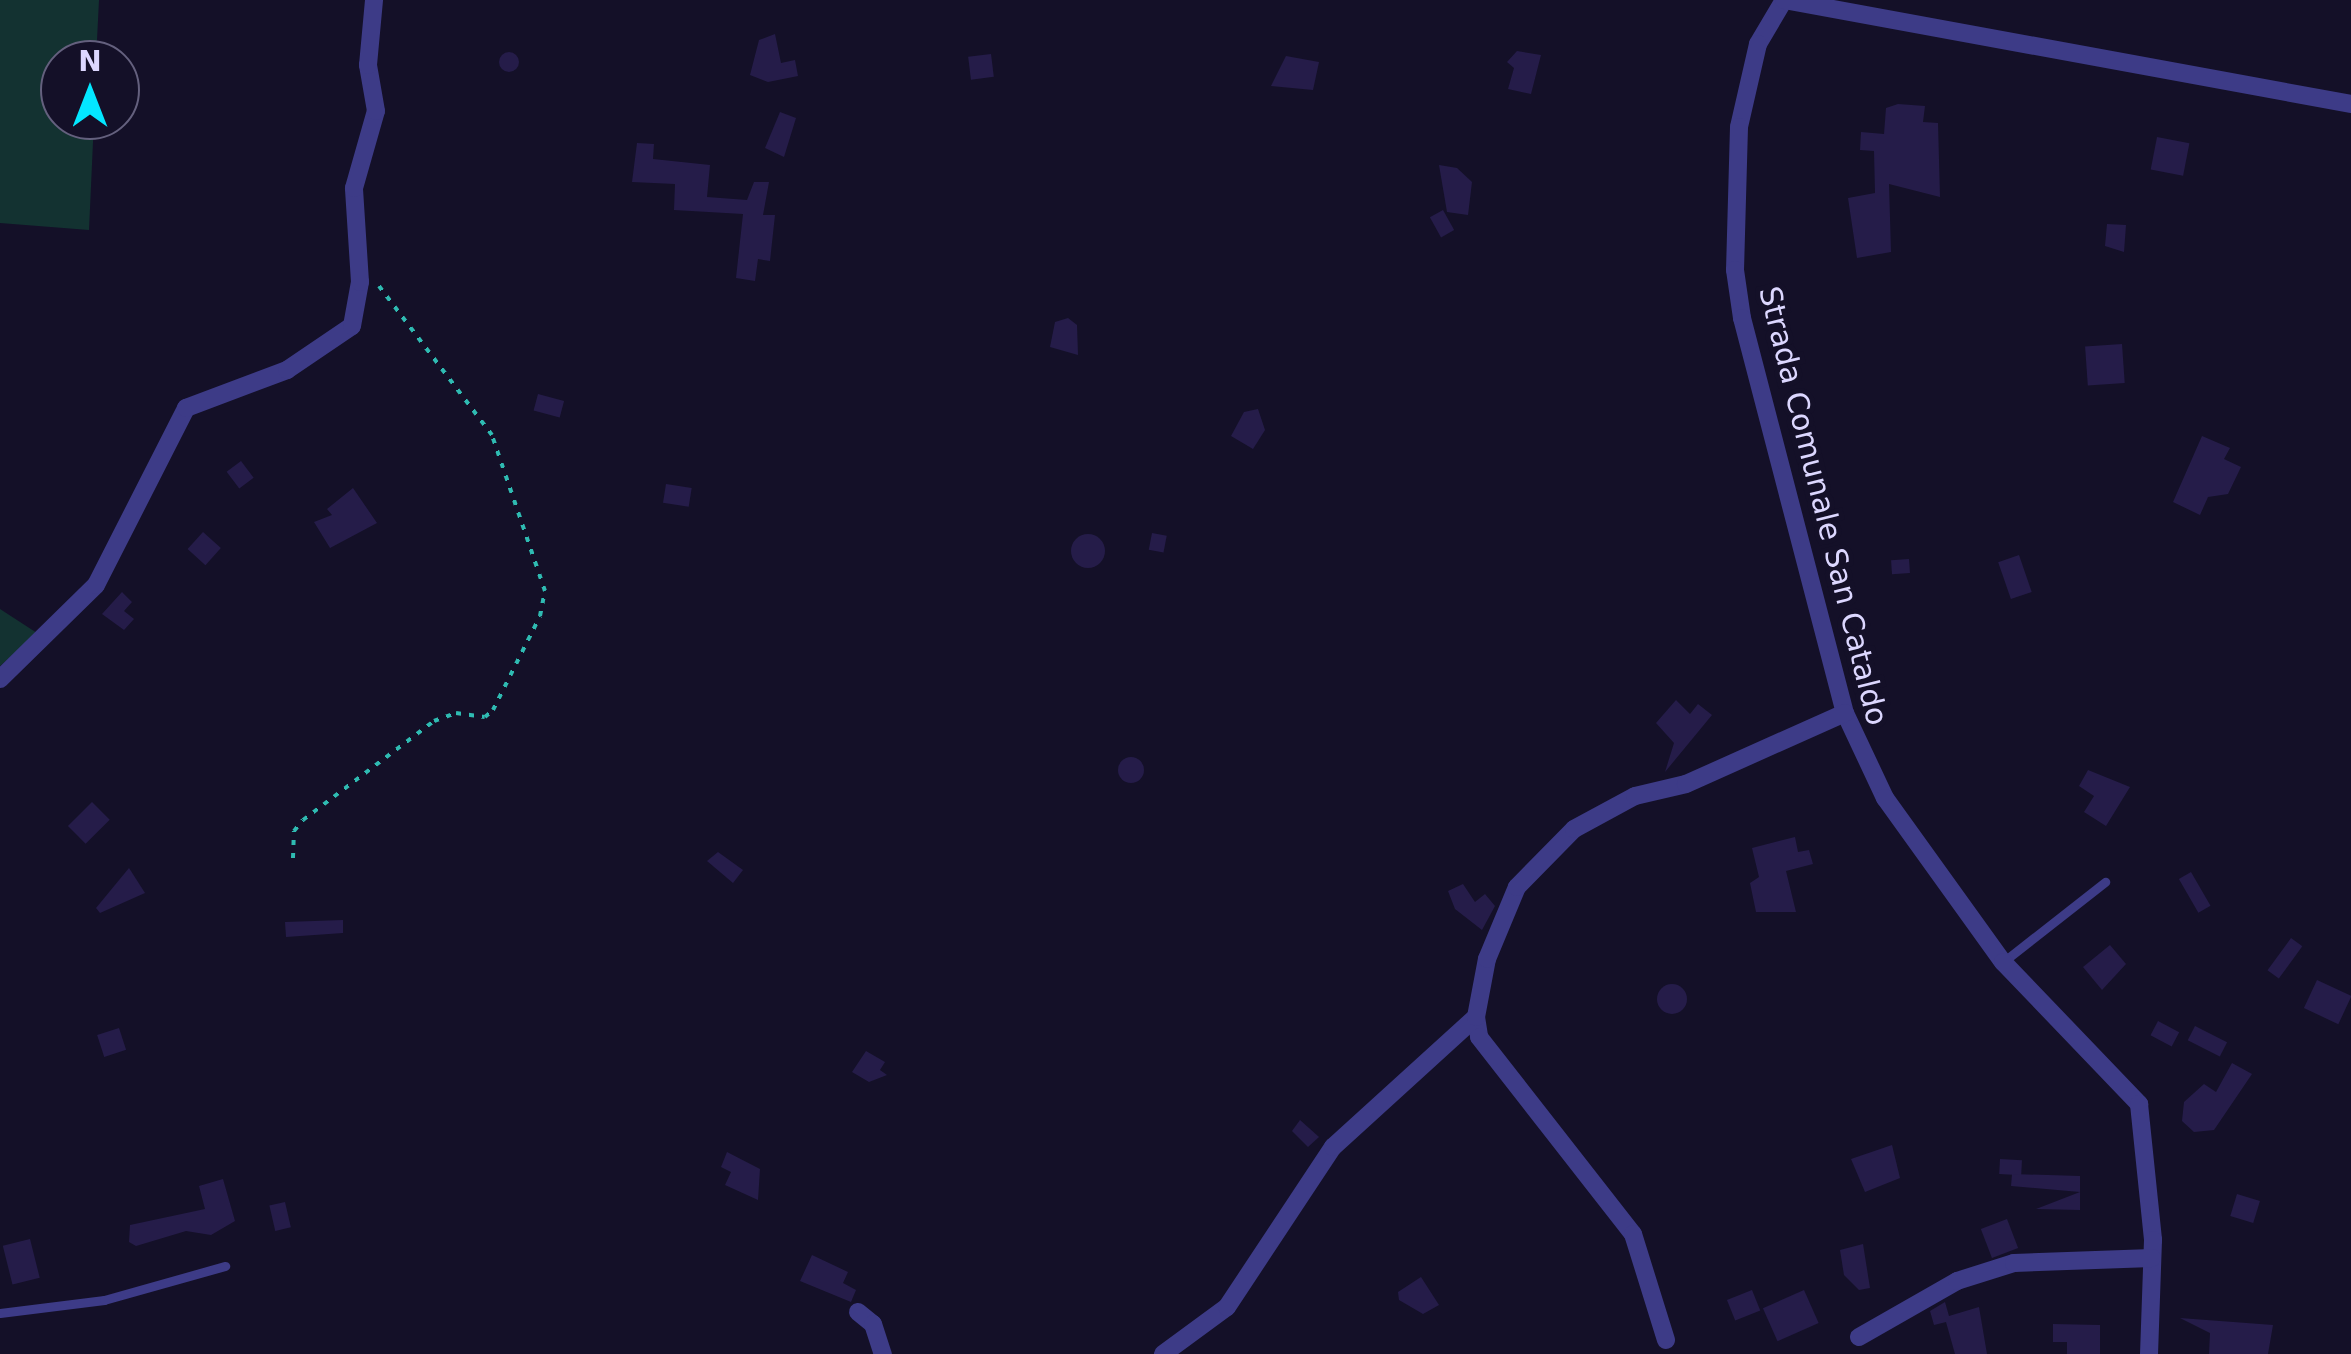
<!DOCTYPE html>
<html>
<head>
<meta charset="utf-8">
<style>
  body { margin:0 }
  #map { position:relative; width:2351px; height:1354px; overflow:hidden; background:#141028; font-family:"DejaVu Sans",sans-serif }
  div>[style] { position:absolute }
  .green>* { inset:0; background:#133231 }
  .building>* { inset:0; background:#251c49; transform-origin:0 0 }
  .round { border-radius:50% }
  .path>* { height:4px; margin-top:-2px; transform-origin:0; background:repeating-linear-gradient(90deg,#2fbbb2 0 5px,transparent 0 13px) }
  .lane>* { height:9px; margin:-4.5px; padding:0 4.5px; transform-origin:4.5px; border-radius:4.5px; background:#3d3b87 }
  .street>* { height:18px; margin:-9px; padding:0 9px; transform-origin:9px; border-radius:9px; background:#3d3b87 }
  span { translate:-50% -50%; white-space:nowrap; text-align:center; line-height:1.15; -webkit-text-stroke:10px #141028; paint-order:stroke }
  .street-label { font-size:30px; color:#dcd7ff }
  .north { position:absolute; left:40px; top:40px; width:100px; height:100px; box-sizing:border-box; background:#141028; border:2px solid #64607e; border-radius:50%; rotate:0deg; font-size:28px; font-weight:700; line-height:40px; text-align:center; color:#dcd7ff }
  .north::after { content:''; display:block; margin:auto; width:35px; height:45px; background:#03e7ff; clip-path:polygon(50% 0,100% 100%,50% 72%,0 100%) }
</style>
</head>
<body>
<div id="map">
  <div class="green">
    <i style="clip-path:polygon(0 0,99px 0,96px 60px,60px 60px,60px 120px,94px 120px,89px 230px,0 223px)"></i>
    <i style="clip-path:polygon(0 609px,37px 633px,0 666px)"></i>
  </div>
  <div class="building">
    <i style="clip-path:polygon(775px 34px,781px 63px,795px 60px,798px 76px,768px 82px,750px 75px,759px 40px)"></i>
    <i style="clip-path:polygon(1517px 51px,1541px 55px,1531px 94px,1508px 89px,1514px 68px,1507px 62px)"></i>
    <i class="round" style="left:499px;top:52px;width:20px;height:20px"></i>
    <i style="left:991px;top:54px;width:23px;height:23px;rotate:83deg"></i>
    <i style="clip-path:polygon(1286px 56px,1319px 62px,1313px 90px,1271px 86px)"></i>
    <i style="clip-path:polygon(1898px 104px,1925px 106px,1923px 122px,1938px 123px,1940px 197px,1889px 184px,1891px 252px,1857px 258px,1848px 198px,1875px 193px,1874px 151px,1860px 150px,1861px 132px,1884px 134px,1886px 108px)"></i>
    <i style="clip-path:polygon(780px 112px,796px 118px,784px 157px,765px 148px)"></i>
    <i style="left:2157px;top:137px;width:33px;height:33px;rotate:11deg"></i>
    <i style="clip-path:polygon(637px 143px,654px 144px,653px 159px,710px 165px,707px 197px,747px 200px,754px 182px,769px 182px,763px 215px,775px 215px,770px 261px,758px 259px,755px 281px,736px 278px,743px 214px,674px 210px,675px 184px,632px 182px)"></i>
    <i style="clip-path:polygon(1439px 165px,1457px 168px,1472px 182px,1468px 215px,1447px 212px)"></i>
    <i style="left:1443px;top:210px;width:23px;height:15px;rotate:61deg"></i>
    <i style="clip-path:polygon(2107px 224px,2126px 225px,2124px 252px,2105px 246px)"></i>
    <i style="clip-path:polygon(1068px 318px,1077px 325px,1078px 355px,1050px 347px,1055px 322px)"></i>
    <i style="left:2122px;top:344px;width:39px;height:37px;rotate:86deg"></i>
    <i style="left:538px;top:394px;width:27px;height:17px;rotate:15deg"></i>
    <i style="clip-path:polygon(1258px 409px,1265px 430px,1253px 449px,1231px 436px,1244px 412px)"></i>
    <i style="clip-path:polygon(2202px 436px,2230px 448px,2224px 459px,2241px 467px,2228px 494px,2208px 497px,2200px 515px,2173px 502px)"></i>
    <i style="left:241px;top:461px;width:21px;height:18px;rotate:53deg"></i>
    <i style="left:666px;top:484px;width:26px;height:19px;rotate:9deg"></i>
    <i style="clip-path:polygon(353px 488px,377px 523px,330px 548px,314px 522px,332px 515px,327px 509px)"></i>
    <i style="left:203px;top:532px;width:24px;height:23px;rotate:42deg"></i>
    <i style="left:1152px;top:533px;width:15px;height:17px;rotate:11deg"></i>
    <i class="round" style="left:1071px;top:534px;width:34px;height:34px"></i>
    <i style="left:2019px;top:555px;width:39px;height:22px;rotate:71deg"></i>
    <i style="left:1909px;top:559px;width:14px;height:18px;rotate:86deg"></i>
    <i style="clip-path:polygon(122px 592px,132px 602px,124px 611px,134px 619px,124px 630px,102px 614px)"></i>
    <i style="clip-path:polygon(1676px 700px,1690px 714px,1698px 704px,1712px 715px,1665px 772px,1674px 743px,1656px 723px)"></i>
    <i class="round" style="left:1118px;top:757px;width:26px;height:26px"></i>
    <i style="clip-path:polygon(2088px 770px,2130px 787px,2106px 826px,2084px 812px,2094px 796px,2079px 786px)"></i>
    <i style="left:92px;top:802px;width:25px;height:34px;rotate:45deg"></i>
    <i style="clip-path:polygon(1795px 837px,1798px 852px,1809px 850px,1813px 864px,1786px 871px,1796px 912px,1756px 912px,1750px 883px,1759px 877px,1752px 848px)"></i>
    <i style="clip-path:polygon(718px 852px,743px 870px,733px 883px,707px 861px)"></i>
    <i style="clip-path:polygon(129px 868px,145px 893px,100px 913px,96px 908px)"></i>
    <i style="left:2191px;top:872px;width:39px;height:14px;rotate:60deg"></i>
    <i style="clip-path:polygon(1463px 884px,1475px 902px,1485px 894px,1495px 906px,1482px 930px,1455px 909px,1448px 891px)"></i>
    <i style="clip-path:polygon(343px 920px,343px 933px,286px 937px,285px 922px)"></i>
    <i style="left:2291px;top:938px;width:14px;height:40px;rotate:36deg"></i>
    <i style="clip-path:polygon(2110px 945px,2126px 964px,2102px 990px,2083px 967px)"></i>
    <i style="left:2317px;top:980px;width:38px;height:31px;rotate:25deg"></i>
    <i class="round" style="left:1657px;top:984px;width:30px;height:30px"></i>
    <i style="left:2158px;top:1021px;width:24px;height:16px;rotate:28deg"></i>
    <i style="left:2195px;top:1026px;width:36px;height:16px;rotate:27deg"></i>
    <i style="left:119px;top:1028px;width:23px;height:23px;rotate:72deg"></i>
    <i style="clip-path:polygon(866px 1051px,885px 1062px,880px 1070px,887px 1075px,869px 1082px,852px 1072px)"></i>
    <i style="clip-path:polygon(2232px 1063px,2252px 1074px,2214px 1130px,2194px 1132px,2182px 1121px,2184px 1102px,2204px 1084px,2216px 1092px)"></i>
    <i style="clip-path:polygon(1300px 1120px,1319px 1137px,1308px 1147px,1292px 1131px)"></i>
    <i style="clip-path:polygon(1892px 1145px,1900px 1178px,1865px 1192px,1851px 1159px)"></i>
    <i style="clip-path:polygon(727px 1152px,760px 1169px,758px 1200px,725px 1185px,731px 1172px,721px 1167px)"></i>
    <i style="left:2000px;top:1159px;width:22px;height:15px;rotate:3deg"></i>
    <i style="clip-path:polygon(2012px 1174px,2080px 1176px,2080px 1210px,2036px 1209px,2080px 1192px,2011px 1186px)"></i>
    <i style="clip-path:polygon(223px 1179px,235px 1221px,211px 1235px,186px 1231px,136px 1246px,129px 1242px,130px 1225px,205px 1209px,199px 1186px)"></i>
    <i style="left:2237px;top:1194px;width:24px;height:23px;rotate:17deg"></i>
    <i style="left:285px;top:1202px;width:26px;height:16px;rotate:77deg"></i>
    <i style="left:2007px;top:1219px;width:31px;height:28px;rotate:69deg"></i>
    <i style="left:30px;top:1239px;width:40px;height:28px;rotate:76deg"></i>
    <i style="clip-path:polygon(1863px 1244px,1870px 1288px,1859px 1290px,1844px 1275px,1840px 1250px)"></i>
    <i style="clip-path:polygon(812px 1255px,848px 1272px,843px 1283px,856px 1290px,851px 1302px,800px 1281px)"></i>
    <i style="clip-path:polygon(1421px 1277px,1439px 1305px,1423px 1314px,1399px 1300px,1398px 1292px)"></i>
    <i style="left:1752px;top:1290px;width:22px;height:27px;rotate:68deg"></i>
    <i style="left:1804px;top:1290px;width:36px;height:45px;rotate:66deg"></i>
    <i style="clip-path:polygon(1945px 1302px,1949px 1316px,1979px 1307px,1987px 1354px,1955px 1354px,1946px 1322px,1934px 1325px,1930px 1311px)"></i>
    <i style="clip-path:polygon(2180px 1318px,2273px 1325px,2268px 1354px,2209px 1354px,2210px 1333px)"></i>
    <i style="clip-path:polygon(2053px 1324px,2100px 1325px,2100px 1354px,2067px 1354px,2067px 1342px,2053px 1342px)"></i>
  </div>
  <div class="path">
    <i style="left:293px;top:858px;width:27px;rotate:-88deg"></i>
    <i style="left:294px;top:831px;width:14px;rotate:-51deg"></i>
    <i style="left:303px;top:820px;width:164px;rotate:-37.1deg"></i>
    <i style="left:434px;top:721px;width:23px;rotate:-20deg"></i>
    <i style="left:456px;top:713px;width:29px;rotate:8deg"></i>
    <i style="left:485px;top:717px;width:11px;rotate:-41deg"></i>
    <i style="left:493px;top:710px;width:105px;rotate:-63.4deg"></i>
    <i style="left:540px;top:616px;width:25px;rotate:-79deg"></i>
    <i style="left:545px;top:591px;width:165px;rotate:-108.8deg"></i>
    <i style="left:492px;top:435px;width:187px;rotate:-127.2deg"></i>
  </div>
  <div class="lane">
    <i style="left:2003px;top:962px;width:130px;rotate:-38.1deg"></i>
    <i style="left:0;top:1313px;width:105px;rotate:-7.1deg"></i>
    <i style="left:104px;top:1300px;width:126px;rotate:-15.7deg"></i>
  </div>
  <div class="street">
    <i style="left:1784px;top:0;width:51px;rotate:120.6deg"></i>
    <i style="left:1758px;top:44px;width:85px;rotate:102.9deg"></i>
    <i style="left:1739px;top:127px;width:143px;rotate:91.6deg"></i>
    <i style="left:1735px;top:270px;width:49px;rotate:81.7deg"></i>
    <i style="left:1742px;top:318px;width:408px;rotate:75.4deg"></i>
    <i style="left:1845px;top:713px;width:94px;rotate:64.8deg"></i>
    <i style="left:1885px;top:798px;width:202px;rotate:54.3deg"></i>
    <i style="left:2003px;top:962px;width:197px;rotate:46.2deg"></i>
    <i style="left:2139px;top:1104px;width:137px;rotate:84.1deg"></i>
    <i style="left:2153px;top:1240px;width:114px;rotate:92deg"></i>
    <i style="left:1784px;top:0;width:576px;rotate:10.39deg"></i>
    <i style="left:0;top:679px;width:134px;rotate:-44.4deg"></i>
    <i style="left:96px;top:585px;width:199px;rotate:-63deg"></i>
    <i style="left:186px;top:408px;width:108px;rotate:-20.6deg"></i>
    <i style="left:287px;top:370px;width:78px;rotate:-34.1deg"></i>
    <i style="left:352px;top:326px;width:45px;rotate:-79.7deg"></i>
    <i style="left:360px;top:282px;width:94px;rotate:-93.7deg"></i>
    <i style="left:354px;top:188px;width:80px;rotate:-74.1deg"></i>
    <i style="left:376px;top:111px;width:47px;rotate:-99.9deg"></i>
    <i style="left:368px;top:65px;width:65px;rotate:-84.7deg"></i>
    <i style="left:1476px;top:1017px;width:20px;rotate:81deg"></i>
    <i style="left:1479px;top:1037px;width:250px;rotate:52deg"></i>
    <i style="left:1633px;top:1234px;width:111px;rotate:72.7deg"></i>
    <i style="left:858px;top:1312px;width:19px;rotate:39deg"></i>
    <i style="left:873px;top:1324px;width:32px;rotate:72deg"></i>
    <i style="left:1859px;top:1337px;width:113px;rotate:-29.7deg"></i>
    <i style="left:1957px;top:1281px;width:60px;rotate:-17.5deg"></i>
    <i style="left:2014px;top:1263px;width:138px;rotate:-2.1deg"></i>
    <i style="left:1163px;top:1354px;width:79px;rotate:-36.3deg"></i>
    <i style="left:1227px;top:1307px;width:192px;rotate:-56.5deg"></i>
    <i style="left:1333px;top:1147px;width:193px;rotate:-42.3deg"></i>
    <i style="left:1476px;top:1017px;width:59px;rotate:-79.3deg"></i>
    <i style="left:1487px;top:959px;width:78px;rotate:-67.4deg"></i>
    <i style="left:1517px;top:887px;width:81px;rotate:-45.5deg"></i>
    <i style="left:1574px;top:829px;width:69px;rotate:-28.4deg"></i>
    <i style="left:1635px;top:796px;width:52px;rotate:-13.2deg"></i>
    <i style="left:1686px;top:784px;width:174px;rotate:-24.1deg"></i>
  </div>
  <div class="street-label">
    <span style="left:1823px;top:506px;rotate:76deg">Strada Comunale San Cataldo</span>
  </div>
  <div class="north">N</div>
</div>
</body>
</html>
